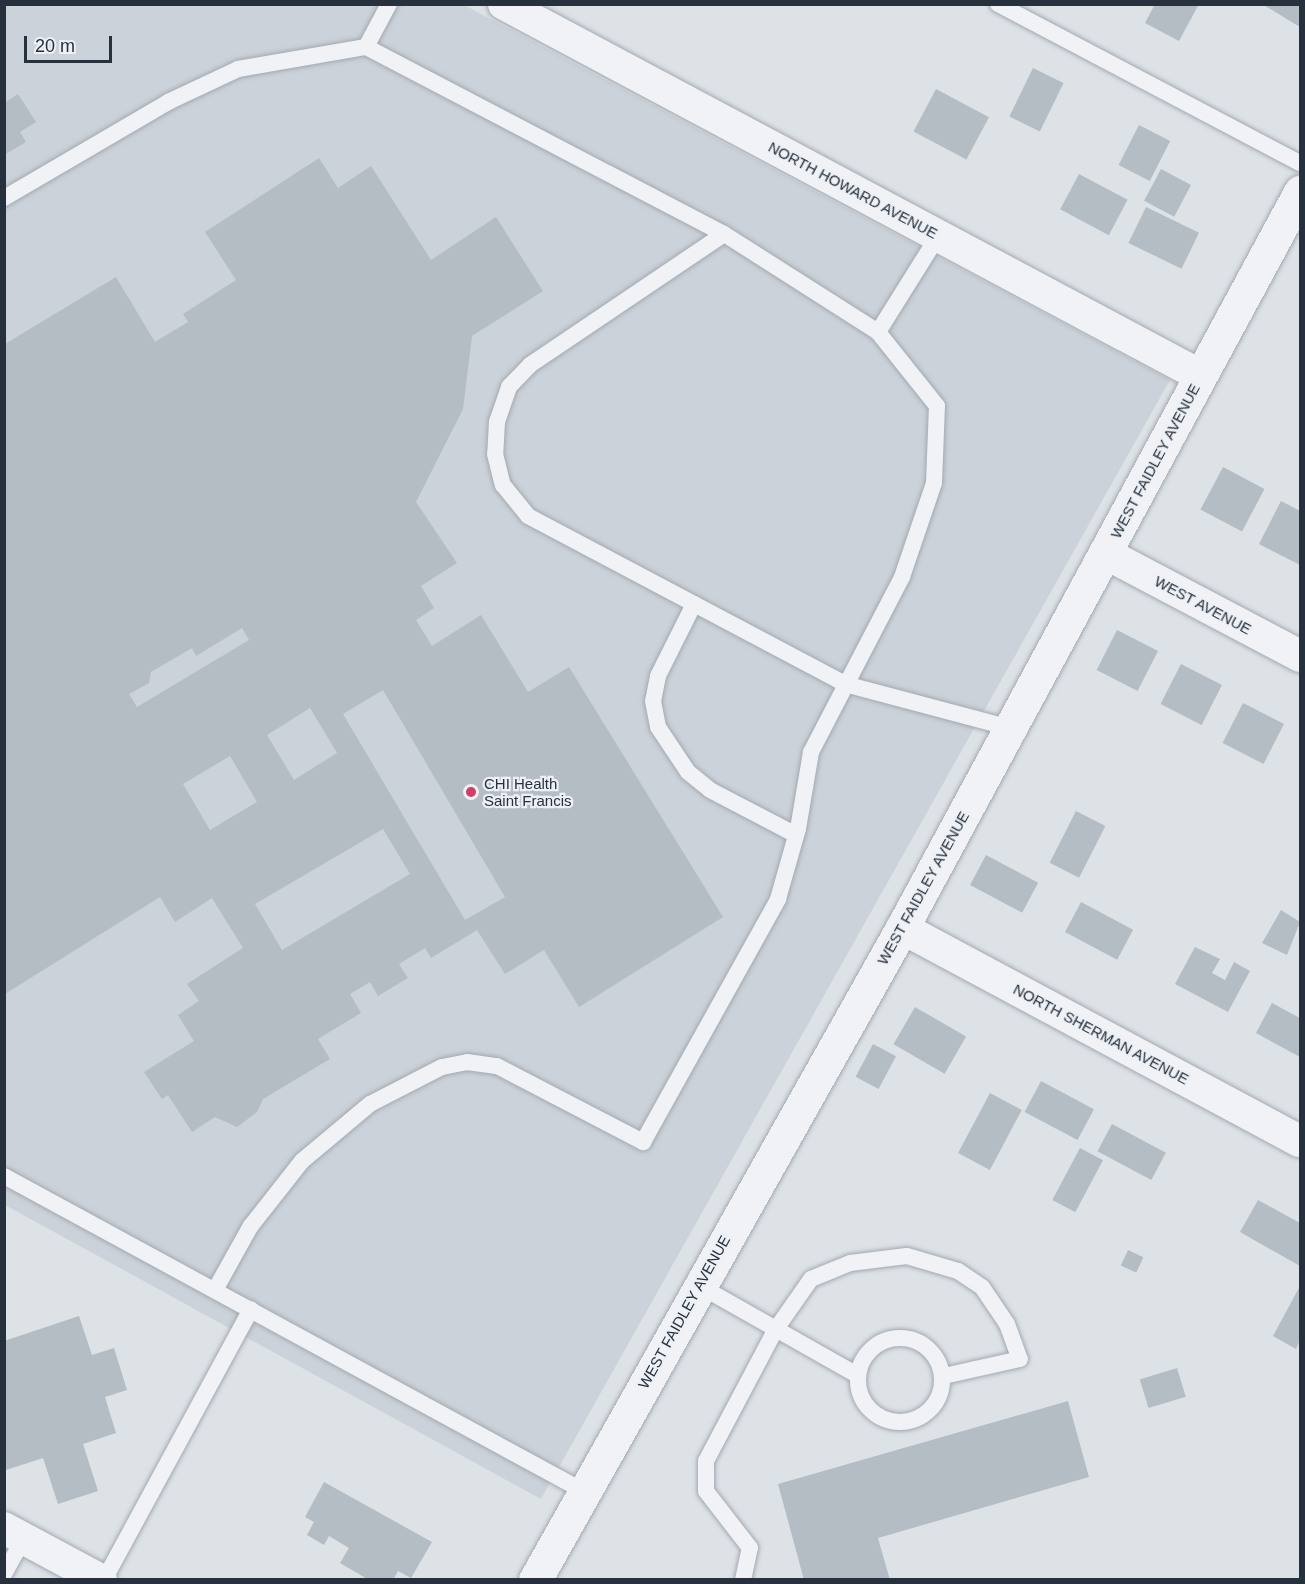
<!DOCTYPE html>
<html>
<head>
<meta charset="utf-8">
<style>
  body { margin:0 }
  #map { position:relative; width:1305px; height:1584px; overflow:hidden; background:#dde2e7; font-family:Helvetica,sans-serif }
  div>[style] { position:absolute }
  .built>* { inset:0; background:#cbd2d9 }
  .building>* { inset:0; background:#b4bcc4; transform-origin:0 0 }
  .roads { filter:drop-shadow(0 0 2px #a3a9b1) drop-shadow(0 0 2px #a3a9b1) }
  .service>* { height:16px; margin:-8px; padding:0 8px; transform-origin:8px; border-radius:8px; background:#f0f2f6 }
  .service>.ring { margin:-8px; padding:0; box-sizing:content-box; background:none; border:16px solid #f0f2f6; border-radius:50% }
  .minor>* { height:32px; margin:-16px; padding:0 16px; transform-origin:16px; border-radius:16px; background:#f0f2f6 }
  .tertiary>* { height:33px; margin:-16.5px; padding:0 16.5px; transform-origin:16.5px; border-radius:16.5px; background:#f0f2f6 }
  .dots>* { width:16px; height:16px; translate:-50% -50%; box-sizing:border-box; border:3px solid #edf1f5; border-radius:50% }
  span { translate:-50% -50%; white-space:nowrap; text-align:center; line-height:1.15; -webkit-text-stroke:4.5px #edf1f5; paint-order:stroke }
  .street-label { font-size:15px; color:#27313e }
  .poi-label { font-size:15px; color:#27313e }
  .left { translate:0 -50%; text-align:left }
  .frame { position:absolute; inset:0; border:6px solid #27313e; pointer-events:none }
  .scale { position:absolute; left:24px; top:36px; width:88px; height:27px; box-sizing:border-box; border:3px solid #27313e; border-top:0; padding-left:8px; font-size:18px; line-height:21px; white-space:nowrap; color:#27313e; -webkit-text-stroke:4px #edf1f5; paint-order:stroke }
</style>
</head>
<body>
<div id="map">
  <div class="built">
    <i style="clip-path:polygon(4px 5px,464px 5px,1170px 380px,541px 1499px,5px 1205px)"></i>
  </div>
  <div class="building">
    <i style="clip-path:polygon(1155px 4px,1199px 4px,1179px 41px,1145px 23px)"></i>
    <i style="clip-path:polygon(1262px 4px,1300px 4px,1300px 27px)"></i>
    <i style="left:1033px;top:68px;width:34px;height:54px;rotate:26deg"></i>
    <i style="left:936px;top:89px;width:60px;height:48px;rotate:28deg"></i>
    <i style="clip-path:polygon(18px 94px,36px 122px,20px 132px,26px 142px,4px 155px,4px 103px)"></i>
    <i style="left:1139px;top:125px;width:35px;height:45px;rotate:27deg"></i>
    <i style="clip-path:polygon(evenodd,319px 158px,338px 188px,371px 166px,431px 260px,496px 217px,543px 291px,472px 336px,463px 409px,416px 502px,457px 563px,421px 586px,434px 608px,416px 620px,432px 646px,481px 615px,528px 692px,569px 667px,723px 917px,579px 1007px,544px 950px,505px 974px,477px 930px,431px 958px,425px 948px,399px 964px,408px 978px,378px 996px,370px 982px,350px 994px,361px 1013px,318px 1039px,330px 1059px,263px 1099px,257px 1112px,237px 1127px,215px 1117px,192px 1132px,168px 1095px,162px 1099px,144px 1072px,194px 1041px,178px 1015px,199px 1001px,187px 984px,243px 948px,212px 898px,175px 922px,160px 897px,5px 994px,5px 344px,116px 277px,155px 342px,188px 322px,183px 314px,236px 280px,205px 232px,319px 158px,242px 628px,249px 640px,137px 707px,129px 694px,149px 683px,151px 672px,192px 648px,196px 656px,242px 628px,319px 158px,383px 690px,505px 897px,465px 920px,343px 714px,383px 690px,319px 158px,310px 708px,337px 753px,294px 780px,267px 735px,310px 708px,319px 158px,230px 756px,257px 802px,210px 830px,183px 784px,230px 756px,319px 158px,383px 829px,410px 874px,282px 950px,255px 904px,383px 829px)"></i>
    <i style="left:1161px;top:169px;width:34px;height:36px;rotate:28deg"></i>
    <i style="left:1079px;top:174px;width:55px;height:40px;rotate:28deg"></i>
    <i style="left:1146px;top:207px;width:59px;height:40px;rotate:26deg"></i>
    <i style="left:1223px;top:467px;width:47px;height:48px;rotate:28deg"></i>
    <i style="clip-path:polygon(1281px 501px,1300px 511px,1300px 565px,1259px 544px)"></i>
    <i style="left:1117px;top:630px;width:46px;height:45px;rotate:27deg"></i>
    <i style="left:1181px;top:664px;width:46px;height:45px;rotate:27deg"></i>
    <i style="left:1243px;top:703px;width:46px;height:45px;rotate:27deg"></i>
    <i style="left:1076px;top:811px;width:33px;height:58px;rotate:27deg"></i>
    <i style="left:986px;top:855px;width:59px;height:34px;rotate:28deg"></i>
    <i style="left:1081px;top:902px;width:59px;height:34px;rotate:28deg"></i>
    <i style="clip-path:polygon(1281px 910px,1300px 922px,1287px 955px,1262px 943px)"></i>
    <i style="clip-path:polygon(1195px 947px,1220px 959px,1212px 973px,1225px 980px,1234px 962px,1250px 971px,1228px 1012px,1175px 984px)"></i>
    <i style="clip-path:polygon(1272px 1003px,1300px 1018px,1300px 1057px,1256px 1033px)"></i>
    <i style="left:915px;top:1007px;width:59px;height:43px;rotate:30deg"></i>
    <i style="left:873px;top:1044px;width:26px;height:37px;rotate:28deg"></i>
    <i style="left:1041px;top:1081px;width:60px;height:35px;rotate:28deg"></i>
    <i style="left:990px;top:1093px;width:36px;height:68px;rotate:28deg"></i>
    <i style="left:1112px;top:1124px;width:61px;height:31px;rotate:28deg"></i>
    <i style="left:1080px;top:1148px;width:26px;height:59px;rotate:28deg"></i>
    <i style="clip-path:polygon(1258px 1200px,1300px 1223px,1300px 1266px,1240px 1232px)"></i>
    <i style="left:1128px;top:1250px;width:17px;height:17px;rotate:25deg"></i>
    <i style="clip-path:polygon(1300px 1286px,1300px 1340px,1296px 1349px,1273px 1336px)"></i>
    <i style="clip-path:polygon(79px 1316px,92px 1355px,114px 1348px,127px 1390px,105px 1397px,116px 1433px,83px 1444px,98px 1491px,58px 1504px,43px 1458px,6px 1470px,4px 1341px)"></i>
    <i style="left:1177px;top:1368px;width:30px;height:39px;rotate:73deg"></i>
    <i style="clip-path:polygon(1068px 1401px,1089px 1477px,878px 1538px,890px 1580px,804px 1580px,778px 1484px)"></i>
    <i style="clip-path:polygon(324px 1482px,432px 1542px,411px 1578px,398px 1571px,393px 1580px,369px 1580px,340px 1563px,349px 1548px,329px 1536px,324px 1545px,307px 1535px,314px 1522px,305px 1517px)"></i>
  </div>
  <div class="roads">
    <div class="service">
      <i style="left:998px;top:4px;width:341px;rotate:27.8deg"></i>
      <i style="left:4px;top:198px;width:190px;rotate:-30.3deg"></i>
      <i style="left:168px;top:102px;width:77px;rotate:-25.2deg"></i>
      <i style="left:238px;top:69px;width:130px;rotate:-9.8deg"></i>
      <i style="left:366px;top:47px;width:49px;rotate:-61.9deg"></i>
      <i style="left:724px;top:234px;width:234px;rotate:146deg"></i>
      <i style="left:530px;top:365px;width:30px;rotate:134deg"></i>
      <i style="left:509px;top:387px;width:36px;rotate:109deg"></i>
      <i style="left:497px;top:421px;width:33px;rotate:93deg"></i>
      <i style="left:495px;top:454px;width:32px;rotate:76deg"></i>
      <i style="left:503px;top:485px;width:40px;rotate:51deg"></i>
      <i style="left:528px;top:516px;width:359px;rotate:27.9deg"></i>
      <i style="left:845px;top:684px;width:171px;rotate:14.9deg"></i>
      <i style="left:878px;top:332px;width:113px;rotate:-58deg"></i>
      <i style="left:694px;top:604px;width:80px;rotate:116.6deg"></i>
      <i style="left:658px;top:676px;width:25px;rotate:101deg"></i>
      <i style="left:653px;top:701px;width:26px;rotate:79deg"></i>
      <i style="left:658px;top:727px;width:54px;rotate:56.3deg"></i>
      <i style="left:688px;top:772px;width:28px;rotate:39deg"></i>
      <i style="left:710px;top:790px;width:97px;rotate:27.6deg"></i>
      <i style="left:4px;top:1176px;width:661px;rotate:28.54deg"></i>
      <i style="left:698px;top:1285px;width:183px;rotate:29.5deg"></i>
      <i style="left:215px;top:1290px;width:72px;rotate:-60.9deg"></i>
      <i style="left:250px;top:1227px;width:84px;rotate:-51.8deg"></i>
      <i style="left:302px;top:1161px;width:89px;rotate:-40deg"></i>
      <i style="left:370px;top:1104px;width:81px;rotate:-27.2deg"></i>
      <i style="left:442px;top:1067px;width:25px;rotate:-11deg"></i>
      <i style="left:467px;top:1062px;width:30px;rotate:8deg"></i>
      <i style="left:497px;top:1066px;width:165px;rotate:27.5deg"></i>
      <i style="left:643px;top:1142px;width:278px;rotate:-60.9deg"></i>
      <i style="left:778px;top:899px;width:73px;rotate:-74.1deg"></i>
      <i style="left:798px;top:829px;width:78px;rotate:-80.4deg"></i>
      <i style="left:811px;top:752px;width:197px;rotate:-62.5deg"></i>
      <i style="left:902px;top:577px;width:99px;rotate:-71.2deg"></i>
      <i style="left:934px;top:483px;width:77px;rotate:-87.8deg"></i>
      <i style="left:937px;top:406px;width:95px;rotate:-128.6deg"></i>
      <i style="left:878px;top:332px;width:183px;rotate:-147.5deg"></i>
      <i style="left:724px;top:234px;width:404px;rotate:-152.4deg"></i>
      <i class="ring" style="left:858px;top:1338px;width:68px;height:68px"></i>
      <i style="left:4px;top:1574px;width:41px;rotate:-60.9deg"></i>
      <i style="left:104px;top:1580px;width:308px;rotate:-61.5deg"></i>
      <i style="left:743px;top:1580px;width:33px;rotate:-78deg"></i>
      <i style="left:750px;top:1548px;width:72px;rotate:-127.7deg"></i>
      <i style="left:706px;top:1491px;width:30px;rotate:-90deg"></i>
      <i style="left:706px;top:1461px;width:149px;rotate:-62.1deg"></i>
      <i style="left:776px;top:1329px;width:61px;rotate:-55deg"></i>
      <i style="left:811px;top:1279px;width:42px;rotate:-22.3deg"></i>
      <i style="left:850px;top:1263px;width:57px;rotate:-7deg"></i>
      <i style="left:907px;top:1256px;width:53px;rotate:16.4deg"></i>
      <i style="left:958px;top:1271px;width:29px;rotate:34deg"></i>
      <i style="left:982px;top:1287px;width:45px;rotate:56deg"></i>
      <i style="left:1007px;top:1324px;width:37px;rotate:70deg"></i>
      <i style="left:1020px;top:1359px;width:78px;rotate:167.4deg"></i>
    </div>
    <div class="minor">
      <i style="left:504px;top:4px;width:790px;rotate:28.09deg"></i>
      <i style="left:1105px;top:553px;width:221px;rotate:27.8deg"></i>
      <i style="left:902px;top:928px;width:451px;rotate:28.2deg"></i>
      <i style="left:4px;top:1528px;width:110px;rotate:28.2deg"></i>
    </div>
    <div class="tertiary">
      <i style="left:535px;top:1580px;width:748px;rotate:-60.63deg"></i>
      <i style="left:902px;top:928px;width:837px;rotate:-61.6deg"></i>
    </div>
  </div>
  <div class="dots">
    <i style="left:471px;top:792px;background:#ce4064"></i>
  </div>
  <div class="street-label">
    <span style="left:853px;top:190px;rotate:28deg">NORTH HOWARD AVENUE</span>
    <span style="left:1155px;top:461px;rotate:-62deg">WEST FAIDLEY AVENUE</span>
    <span style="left:1203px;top:605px;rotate:28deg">WEST AVENUE</span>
    <span style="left:923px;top:888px;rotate:-61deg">WEST FAIDLEY AVENUE</span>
    <span style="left:1101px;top:1034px;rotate:28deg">NORTH SHERMAN AVENUE</span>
    <span style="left:684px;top:1312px;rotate:-61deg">WEST FAIDLEY AVENUE</span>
  </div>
  <div class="poi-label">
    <span class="left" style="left:484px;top:792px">CHI Health<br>Saint Francis</span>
  </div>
  <div class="frame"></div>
  <div class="scale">20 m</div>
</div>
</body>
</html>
